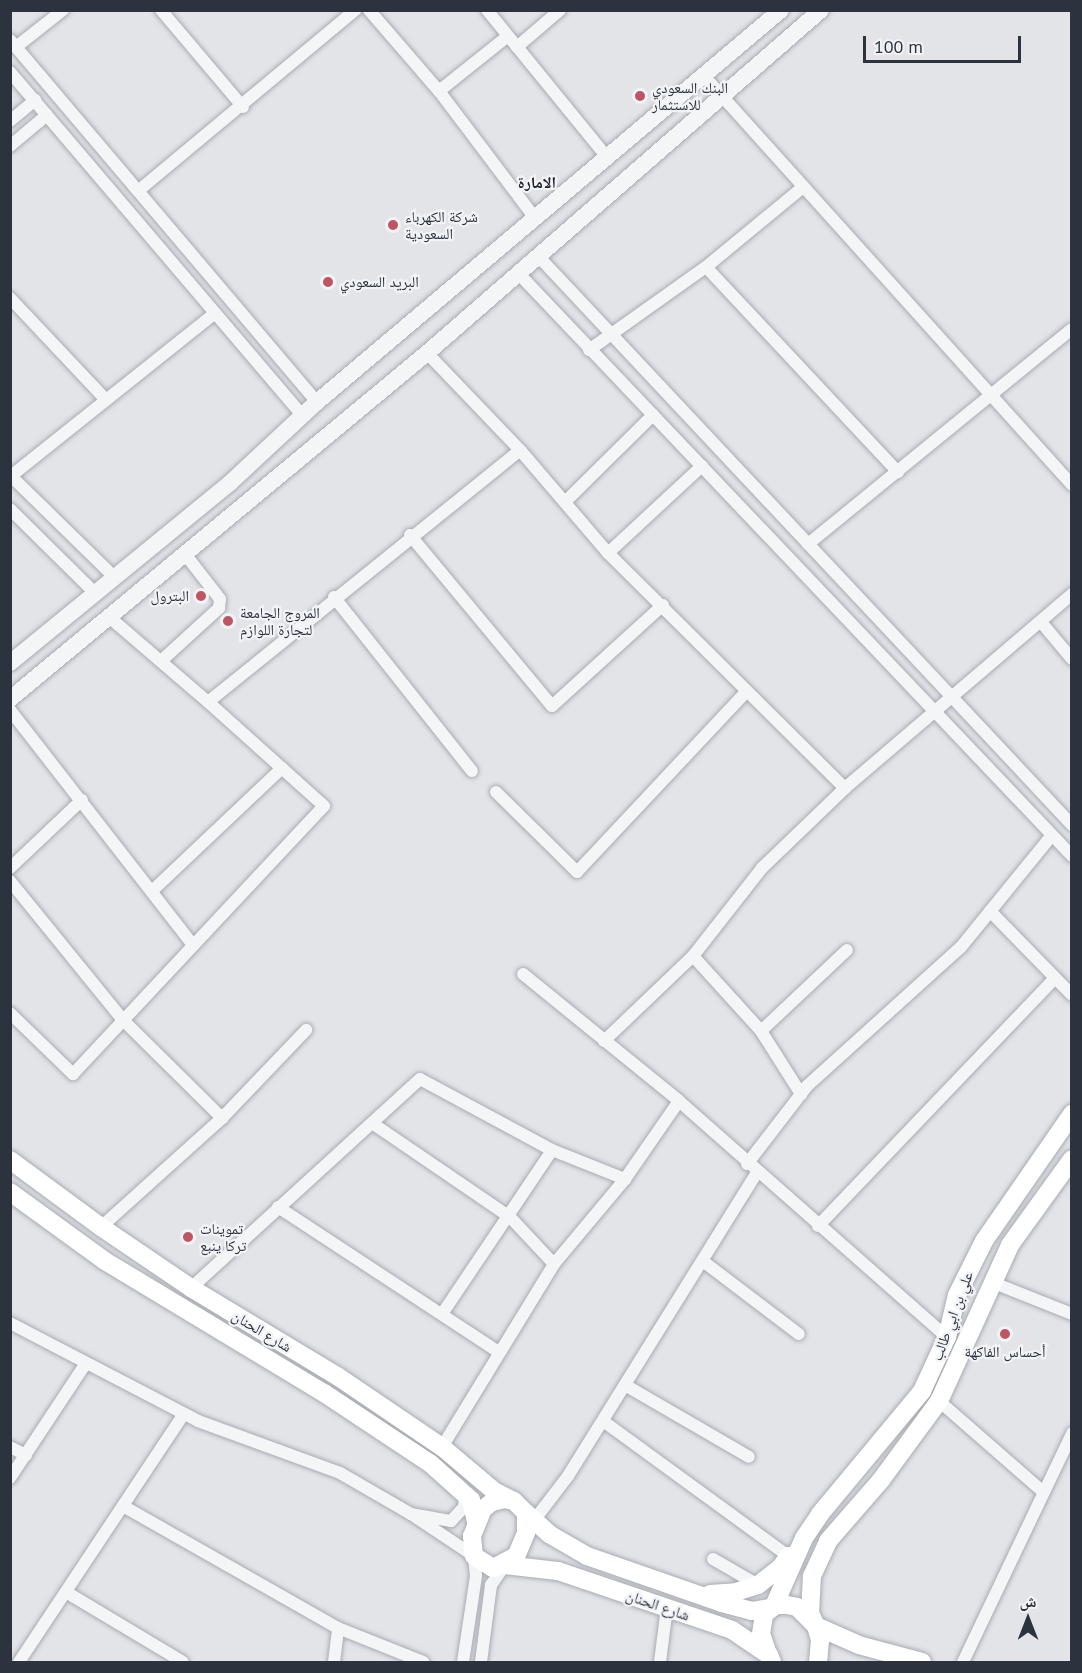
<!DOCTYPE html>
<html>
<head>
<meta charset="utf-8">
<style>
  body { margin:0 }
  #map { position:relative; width:1082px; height:1673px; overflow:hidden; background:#e2e4e8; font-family:"PT Sans","Noto Naskh Arabic",sans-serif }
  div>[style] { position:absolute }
  .roads { filter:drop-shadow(0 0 2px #a8abb2) drop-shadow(0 0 2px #a8abb2) }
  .minor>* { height:12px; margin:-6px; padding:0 6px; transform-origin:6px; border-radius:6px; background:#f4f5f7 }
  .tertiary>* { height:16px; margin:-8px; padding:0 8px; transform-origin:8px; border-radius:8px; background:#f4f5f7 }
  .secondary>* { height:18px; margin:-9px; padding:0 9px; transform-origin:9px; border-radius:9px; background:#fff }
  .dots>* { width:16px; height:16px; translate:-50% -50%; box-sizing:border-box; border:3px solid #f1f3f6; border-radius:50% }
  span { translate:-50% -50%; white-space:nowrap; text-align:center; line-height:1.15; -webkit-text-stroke:4.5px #f1f3f6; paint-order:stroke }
  .poi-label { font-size:15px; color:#2c323e }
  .left { translate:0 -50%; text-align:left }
  .right { translate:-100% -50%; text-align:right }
  .street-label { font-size:15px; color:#2c323e }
  .neighbourhood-label { font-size:16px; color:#1e232f; font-weight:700 }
  .frame { position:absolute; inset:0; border:12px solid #2c323e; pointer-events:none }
  .north { position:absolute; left:998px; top:1589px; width:60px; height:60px; -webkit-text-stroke:4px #f1f3f6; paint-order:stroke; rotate:0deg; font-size:16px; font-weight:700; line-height:24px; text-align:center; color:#2c323e }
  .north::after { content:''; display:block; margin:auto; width:21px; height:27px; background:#2c323e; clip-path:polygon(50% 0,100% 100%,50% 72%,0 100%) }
  .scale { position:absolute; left:863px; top:36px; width:158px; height:27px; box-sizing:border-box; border:3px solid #2c323e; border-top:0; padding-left:8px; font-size:18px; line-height:21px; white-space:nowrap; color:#2c323e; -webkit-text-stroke:4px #f1f3f6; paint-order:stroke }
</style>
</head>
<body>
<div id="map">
  <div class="roads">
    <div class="minor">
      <i style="left:161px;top:10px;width:127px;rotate:49.8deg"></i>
      <i style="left:369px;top:10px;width:107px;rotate:49.2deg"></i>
      <i style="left:439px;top:91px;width:159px;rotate:52.9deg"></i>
      <i style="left:487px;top:10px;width:190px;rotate:50.8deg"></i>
      <i style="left:10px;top:40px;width:475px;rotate:49.7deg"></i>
      <i style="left:16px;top:47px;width:60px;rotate:-38.2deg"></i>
      <i style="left:517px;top:47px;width:57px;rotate:-40.7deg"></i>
      <i style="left:10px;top:72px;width:450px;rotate:49.6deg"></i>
      <i style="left:704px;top:76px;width:550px;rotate:48.02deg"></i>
      <i style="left:439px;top:91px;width:88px;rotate:-38.6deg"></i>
      <i style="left:10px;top:121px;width:33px;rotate:-40deg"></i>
      <i style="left:10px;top:146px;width:48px;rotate:-40deg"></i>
      <i style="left:138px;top:191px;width:283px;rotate:-39.8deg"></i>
      <i style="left:539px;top:257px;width:779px;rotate:46.82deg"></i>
      <i style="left:706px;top:267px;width:281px;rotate:46.9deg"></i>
      <i style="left:519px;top:274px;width:803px;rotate:46.46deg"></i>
      <i style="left:10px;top:298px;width:140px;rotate:46.7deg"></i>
      <i style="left:589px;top:350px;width:143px;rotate:-35.4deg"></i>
      <i style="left:706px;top:267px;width:126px;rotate:-39.5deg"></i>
      <i style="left:427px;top:353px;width:134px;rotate:46.2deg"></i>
      <i style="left:520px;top:450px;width:135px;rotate:49.5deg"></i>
      <i style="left:608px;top:553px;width:334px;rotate:44.8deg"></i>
      <i style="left:10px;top:475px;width:144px;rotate:44.4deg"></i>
      <i style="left:11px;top:476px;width:261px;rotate:-38.6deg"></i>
      <i style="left:565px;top:502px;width:124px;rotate:-44.7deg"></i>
      <i style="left:10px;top:509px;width:118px;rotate:44.7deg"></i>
      <i style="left:410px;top:535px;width:222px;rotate:50.3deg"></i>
      <i style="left:552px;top:706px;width:150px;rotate:-42.3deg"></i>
      <i style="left:808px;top:544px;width:340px;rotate:-39.2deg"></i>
      <i style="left:608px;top:553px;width:128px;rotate:-42.8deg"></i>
      <i style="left:334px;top:597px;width:222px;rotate:51.6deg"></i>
      <i style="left:108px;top:616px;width:132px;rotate:40.7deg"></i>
      <i style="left:208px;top:702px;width:401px;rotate:-38.9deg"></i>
      <i style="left:1041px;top:622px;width:48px;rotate:50deg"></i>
      <i style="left:161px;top:661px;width:79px;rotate:-42.4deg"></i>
      <i style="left:219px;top:608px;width:9px;rotate:-84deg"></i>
      <i style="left:220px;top:599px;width:57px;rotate:-127.9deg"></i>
      <i style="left:10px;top:710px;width:298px;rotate:52.1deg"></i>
      <i style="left:496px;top:792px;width:114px;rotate:44.6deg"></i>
      <i style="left:577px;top:872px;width:247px;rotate:-46.8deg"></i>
      <i style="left:10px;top:868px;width:99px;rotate:-43.4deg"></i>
      <i style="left:10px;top:881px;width:178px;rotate:50.9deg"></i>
      <i style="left:122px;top:1019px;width:141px;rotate:44.7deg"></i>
      <i style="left:152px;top:891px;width:179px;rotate:-43.4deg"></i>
      <i style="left:990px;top:911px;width:117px;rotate:45.7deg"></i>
      <i style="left:693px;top:956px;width:101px;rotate:47.8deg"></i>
      <i style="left:761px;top:1031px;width:75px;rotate:57.6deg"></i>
      <i style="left:523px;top:974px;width:201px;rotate:39.1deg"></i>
      <i style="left:679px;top:1101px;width:357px;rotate:41.4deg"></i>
      <i style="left:10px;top:1013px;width:88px;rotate:44.1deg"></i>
      <i style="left:73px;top:1074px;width:367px;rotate:-46.9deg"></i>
      <i style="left:324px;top:806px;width:156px;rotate:-138.1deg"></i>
      <i style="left:761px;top:1031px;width:118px;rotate:-43.3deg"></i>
      <i style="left:604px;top:1041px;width:123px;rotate:-43.7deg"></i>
      <i style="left:693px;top:956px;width:112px;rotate:-51.9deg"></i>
      <i style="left:762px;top:868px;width:115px;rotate:-43.9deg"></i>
      <i style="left:845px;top:788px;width:299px;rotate:-40.5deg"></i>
      <i style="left:372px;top:1123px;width:167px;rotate:34.3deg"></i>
      <i style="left:510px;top:1217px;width:64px;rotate:46.9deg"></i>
      <i style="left:747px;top:1164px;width:98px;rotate:-52.4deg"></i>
      <i style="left:807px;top:1086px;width:207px;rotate:-42.1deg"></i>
      <i style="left:961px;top:947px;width:144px;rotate:-50.9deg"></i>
      <i style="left:278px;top:1207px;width:264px;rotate:33.3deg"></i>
      <i style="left:818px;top:1226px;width:343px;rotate:-46.3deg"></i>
      <i style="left:101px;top:1227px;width:163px;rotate:-42deg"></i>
      <i style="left:222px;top:1118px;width:122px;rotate:-46.3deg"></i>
      <i style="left:704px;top:1262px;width:119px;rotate:37.2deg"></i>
      <i style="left:994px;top:1283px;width:84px;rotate:21.7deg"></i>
      <i style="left:191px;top:1288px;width:310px;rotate:-42.4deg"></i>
      <i style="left:420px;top:1079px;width:150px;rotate:28.3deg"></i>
      <i style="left:552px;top:1150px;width:79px;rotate:21.7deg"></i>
      <i style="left:442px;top:1314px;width:197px;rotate:-56.1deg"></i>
      <i style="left:10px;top:1323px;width:212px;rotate:27.5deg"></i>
      <i style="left:198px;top:1421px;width:151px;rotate:20.1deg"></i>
      <i style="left:340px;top:1473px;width:82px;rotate:30deg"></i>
      <i style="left:625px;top:1385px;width:143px;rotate:30.1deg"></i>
      <i style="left:939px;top:1401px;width:135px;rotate:41.1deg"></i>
      <i style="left:603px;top:1421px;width:229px;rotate:36.1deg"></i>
      <i style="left:10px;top:1447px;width:18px;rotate:27deg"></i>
      <i style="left:442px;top:1447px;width:215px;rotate:-58.5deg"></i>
      <i style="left:554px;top:1264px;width:111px;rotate:-50.1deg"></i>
      <i style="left:625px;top:1179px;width:95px;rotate:-55.3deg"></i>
      <i style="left:10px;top:1478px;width:138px;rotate:-56.5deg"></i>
      <i style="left:123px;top:1506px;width:247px;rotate:29.6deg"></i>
      <i style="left:338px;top:1628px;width:92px;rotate:21.8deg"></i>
      <i style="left:532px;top:1523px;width:59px;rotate:-52.5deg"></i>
      <i style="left:568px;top:1476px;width:358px;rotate:-58.1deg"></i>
      <i style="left:713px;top:1559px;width:52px;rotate:30deg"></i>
      <i style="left:66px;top:1592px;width:136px;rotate:30.9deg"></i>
      <i style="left:19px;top:1662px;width:298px;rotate:-56.4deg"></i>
      <i style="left:334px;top:1662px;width:34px;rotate:-83deg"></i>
      <i style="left:463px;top:1662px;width:87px;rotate:-81.4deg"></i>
      <i style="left:476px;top:1576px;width:20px;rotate:-96deg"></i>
      <i style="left:474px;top:1556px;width:76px;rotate:-146.3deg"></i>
      <i style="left:411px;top:1514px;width:41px;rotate:9.9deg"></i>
      <i style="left:451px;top:1521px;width:19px;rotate:-47deg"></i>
      <i style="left:464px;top:1507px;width:12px;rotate:-85deg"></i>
      <i style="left:481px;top:1662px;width:78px;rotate:-82.6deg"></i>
      <i style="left:491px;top:1585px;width:24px;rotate:-55deg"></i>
      <i style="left:660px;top:1662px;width:55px;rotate:-82.7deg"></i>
      <i style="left:963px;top:1662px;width:254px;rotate:-64.5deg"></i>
    </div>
    <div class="tertiary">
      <i style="left:10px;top:663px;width:284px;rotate:-39.3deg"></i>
      <i style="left:230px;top:483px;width:119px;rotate:-43deg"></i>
      <i style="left:317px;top:402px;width:607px;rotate:-40.19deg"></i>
      <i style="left:10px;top:699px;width:542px;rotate:-39.68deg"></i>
      <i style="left:427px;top:353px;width:522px;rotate:-41.04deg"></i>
    </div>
    <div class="secondary">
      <i style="left:10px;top:1160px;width:113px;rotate:36.4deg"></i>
      <i style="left:101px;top:1227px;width:109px;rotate:34.1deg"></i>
      <i style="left:191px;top:1288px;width:170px;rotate:31.1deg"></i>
      <i style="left:337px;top:1376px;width:127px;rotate:34.1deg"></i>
      <i style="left:442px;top:1447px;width:68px;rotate:40.2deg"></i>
      <i style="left:494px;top:1491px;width:22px;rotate:27deg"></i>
      <i style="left:10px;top:1192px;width:117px;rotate:36deg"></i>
      <i style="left:105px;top:1261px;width:256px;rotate:31.1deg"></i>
      <i style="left:324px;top:1393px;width:128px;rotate:33.6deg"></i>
      <i style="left:431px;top:1464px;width:54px;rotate:42deg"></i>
      <i style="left:471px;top:1500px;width:23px;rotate:77deg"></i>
      <i style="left:505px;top:1499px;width:9px;rotate:13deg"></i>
      <i style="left:514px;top:1501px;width:17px;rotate:45deg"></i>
      <i style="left:526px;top:1513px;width:20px;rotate:90deg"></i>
      <i style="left:526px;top:1533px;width:25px;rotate:113deg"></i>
      <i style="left:516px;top:1556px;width:26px;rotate:152deg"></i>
      <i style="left:493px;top:1568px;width:22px;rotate:-148deg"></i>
      <i style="left:474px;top:1556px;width:20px;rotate:-96deg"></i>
      <i style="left:472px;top:1536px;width:29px;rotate:-68deg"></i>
      <i style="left:483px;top:1509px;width:11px;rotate:-38deg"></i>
      <i style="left:492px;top:1502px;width:13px;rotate:-13deg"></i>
      <i style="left:526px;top:1513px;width:31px;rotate:42deg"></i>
      <i style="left:549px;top:1534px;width:44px;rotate:30.1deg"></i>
      <i style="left:587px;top:1556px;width:143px;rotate:19.2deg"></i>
      <i style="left:722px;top:1603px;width:31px;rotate:15deg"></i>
      <i style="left:752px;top:1611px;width:17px;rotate:-10deg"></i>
      <i style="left:505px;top:1565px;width:53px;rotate:6.5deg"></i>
      <i style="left:558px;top:1571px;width:184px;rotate:18.7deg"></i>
      <i style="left:732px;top:1630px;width:45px;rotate:34deg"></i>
      <i style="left:769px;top:1655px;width:8px;rotate:67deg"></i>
      <i style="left:710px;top:1594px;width:26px;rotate:-4deg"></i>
      <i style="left:736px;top:1592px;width:23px;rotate:-18deg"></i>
      <i style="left:758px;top:1585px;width:28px;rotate:-38deg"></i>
      <i style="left:780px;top:1568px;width:15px;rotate:-53deg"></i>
      <i style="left:774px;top:1606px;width:74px;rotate:-66.2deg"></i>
      <i style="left:804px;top:1538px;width:29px;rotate:-56deg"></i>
      <i style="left:820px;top:1514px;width:160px;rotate:-50.3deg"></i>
      <i style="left:922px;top:1391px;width:60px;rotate:-65.2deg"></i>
      <i style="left:947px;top:1337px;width:43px;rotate:-76.6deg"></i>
      <i style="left:957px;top:1295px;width:60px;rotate:-63.4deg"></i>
      <i style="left:984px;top:1241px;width:155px;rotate:-55.3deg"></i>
      <i style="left:768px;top:1654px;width:21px;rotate:-109deg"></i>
      <i style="left:761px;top:1634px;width:20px;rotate:-81deg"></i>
      <i style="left:764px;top:1614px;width:15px;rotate:-37deg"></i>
      <i style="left:776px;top:1605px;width:11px"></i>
      <i style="left:787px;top:1605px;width:10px;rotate:11deg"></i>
      <i style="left:797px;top:1607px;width:27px;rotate:45deg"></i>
      <i style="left:816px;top:1626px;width:15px;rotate:74deg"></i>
      <i style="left:820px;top:1640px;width:22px;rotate:95deg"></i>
      <i style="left:922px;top:1662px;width:65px;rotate:-164.9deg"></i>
      <i style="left:859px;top:1645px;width:47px;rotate:-156.2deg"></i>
      <i style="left:816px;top:1626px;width:14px;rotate:-115deg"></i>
      <i style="left:810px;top:1613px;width:37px;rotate:-87deg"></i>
      <i style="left:812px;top:1576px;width:38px;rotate:-65deg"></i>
      <i style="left:828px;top:1541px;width:81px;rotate:-49deg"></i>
      <i style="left:881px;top:1480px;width:98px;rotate:-53.7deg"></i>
      <i style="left:939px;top:1401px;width:171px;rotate:-65.5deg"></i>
      <i style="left:1010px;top:1245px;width:106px;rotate:-54.2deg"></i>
    </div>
  </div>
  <div class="dots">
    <i style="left:640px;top:96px;background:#bf5562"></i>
    <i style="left:393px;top:225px;background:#bf5562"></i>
    <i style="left:328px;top:282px;background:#bf5562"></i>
    <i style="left:201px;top:596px;background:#bf5562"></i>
    <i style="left:228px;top:621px;background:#bf5562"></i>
    <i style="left:188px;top:1237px;background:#bf5562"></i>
    <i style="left:1005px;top:1334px;background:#bf5562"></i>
  </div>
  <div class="poi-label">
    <span class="left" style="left:652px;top:96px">البنك السعودي<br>للاستثمار</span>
    <span class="left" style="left:405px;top:225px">شركة الكهرباء<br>السعودية</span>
    <span class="left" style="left:340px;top:282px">البريد السعودي</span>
    <span class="right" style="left:189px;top:596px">البترول</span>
    <span class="left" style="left:240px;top:621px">المروج الجامعة<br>لتجارة اللوازم</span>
    <span class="left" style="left:200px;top:1237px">تموينات<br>تركا ينبع</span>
    <span style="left:1005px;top:1352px">أحساس الفاكهة</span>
  </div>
  <div class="street-label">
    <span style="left:952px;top:1316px;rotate:-70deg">علي بن ابي طالب</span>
    <span style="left:262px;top:1331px;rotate:31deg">شارع الحنان</span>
    <span style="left:658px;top:1605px;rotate:19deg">شارع الحنان</span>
  </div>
  <div class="neighbourhood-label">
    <span style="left:537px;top:182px">الامارة</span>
  </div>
  <div class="frame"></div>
  <div class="north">ش</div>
  <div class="scale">100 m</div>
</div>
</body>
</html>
